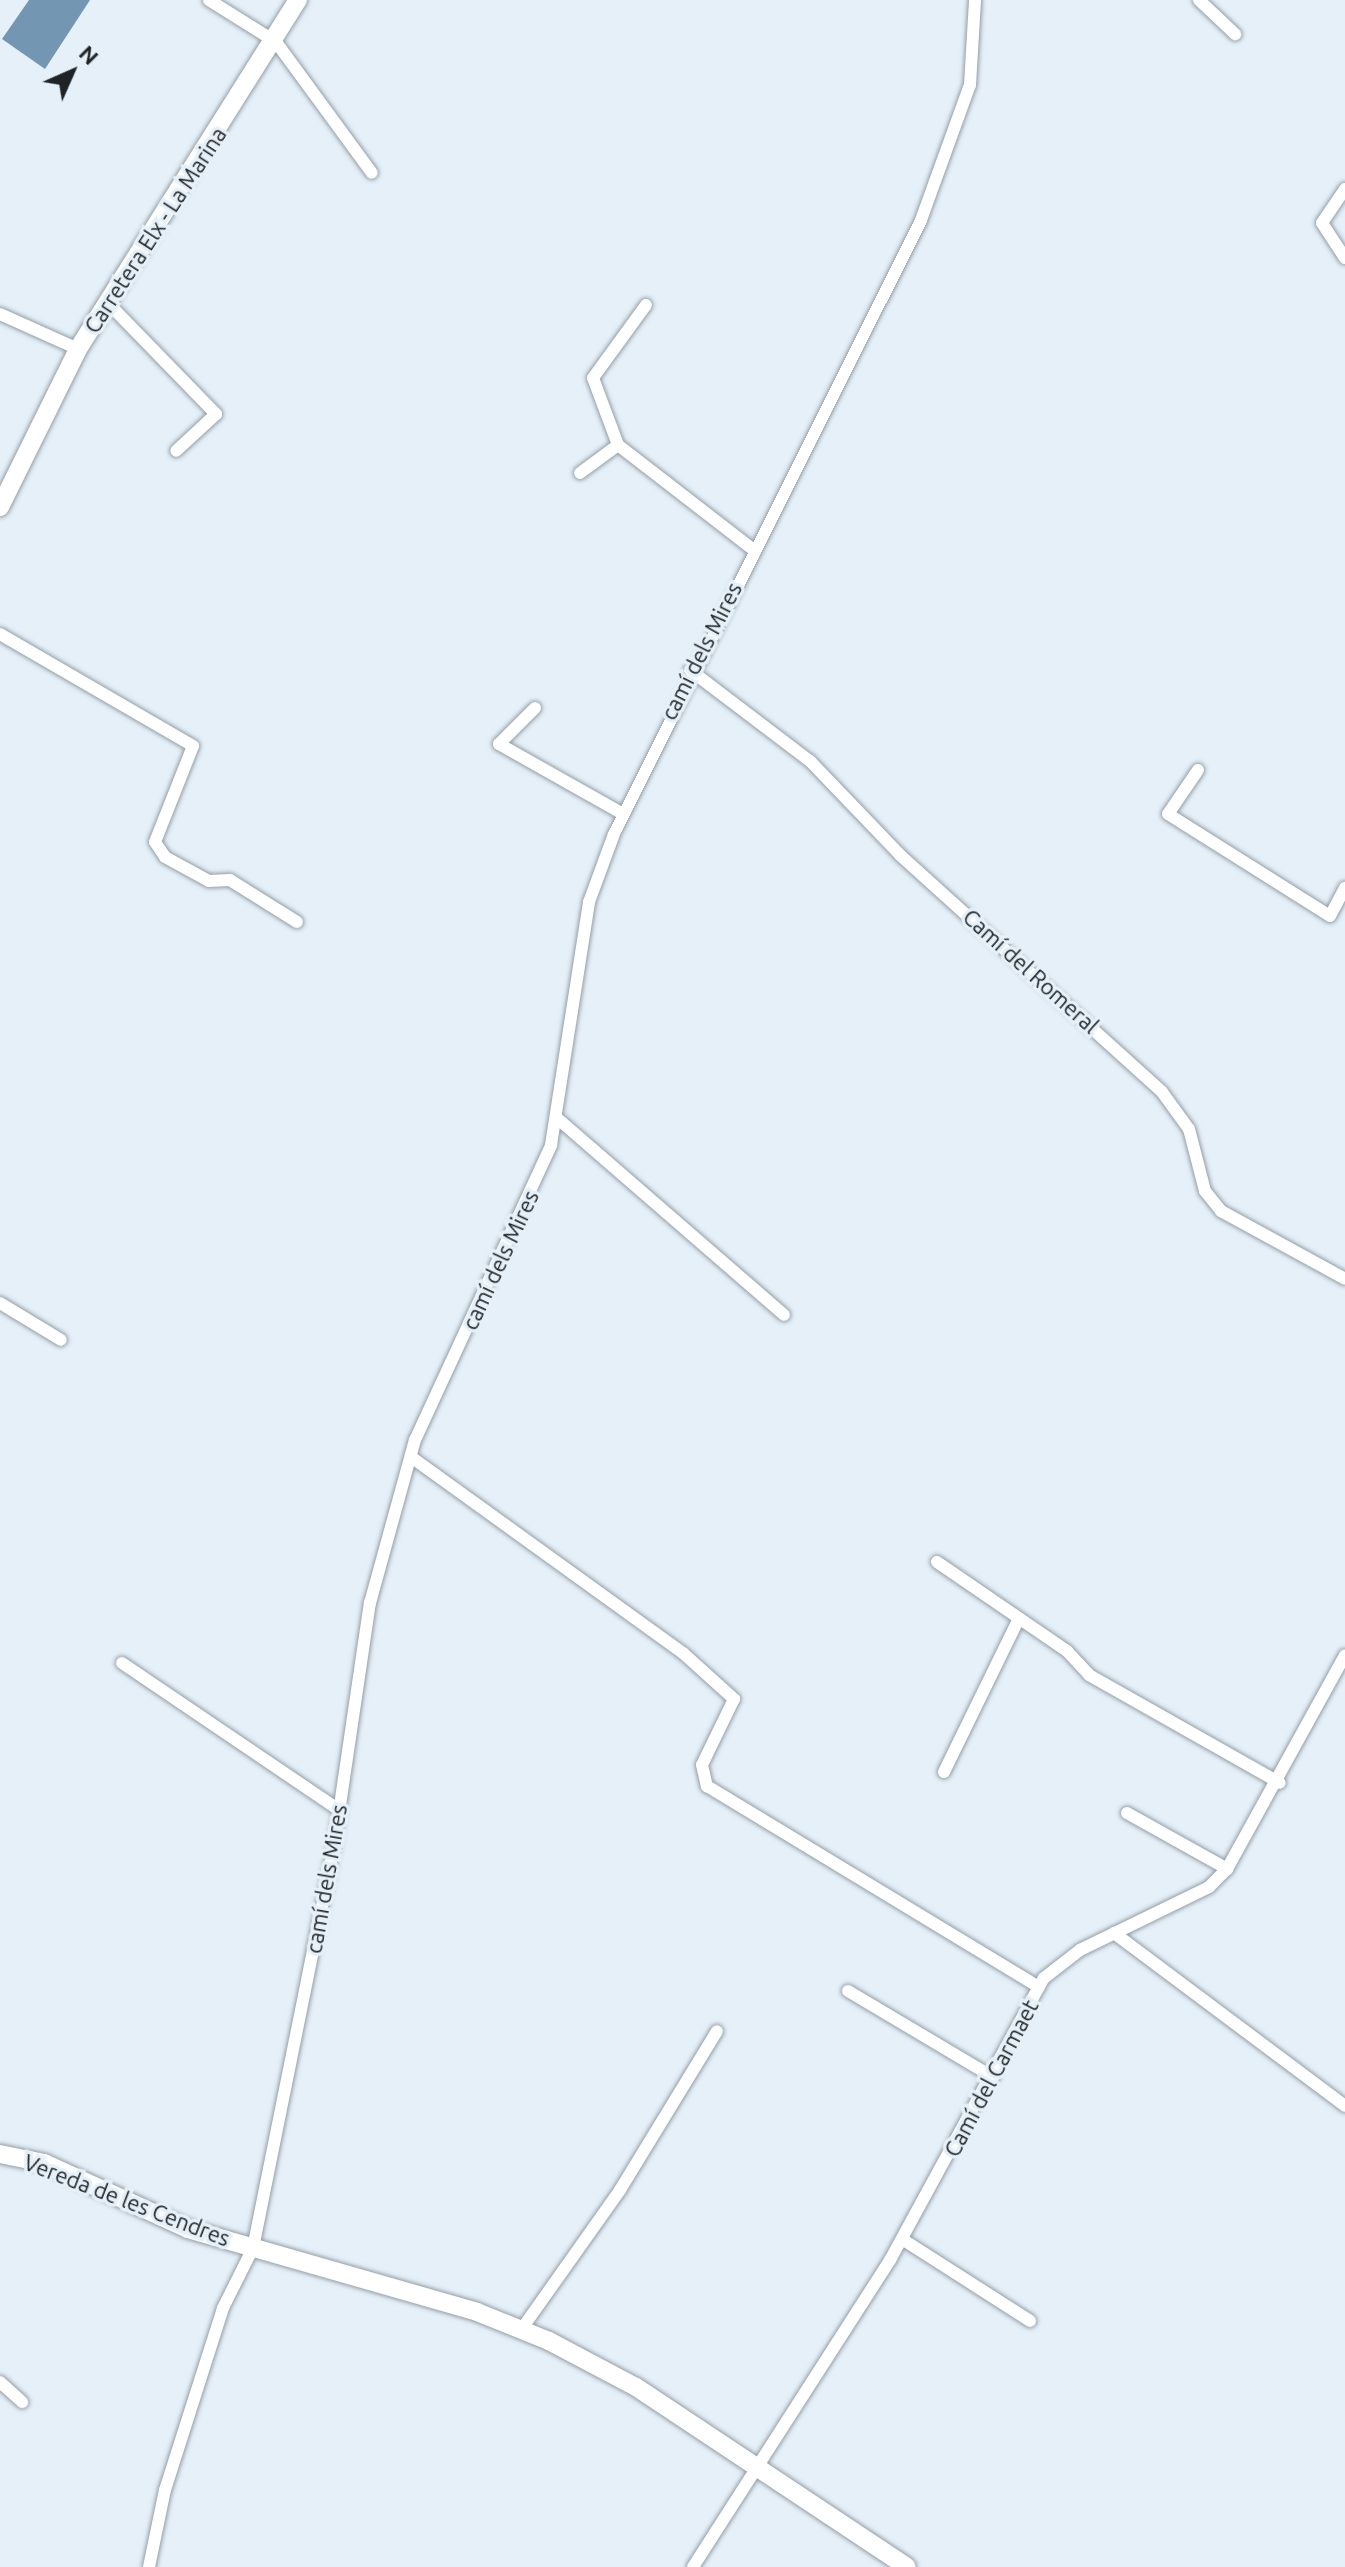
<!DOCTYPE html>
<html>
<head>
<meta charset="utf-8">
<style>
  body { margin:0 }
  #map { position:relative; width:1345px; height:2567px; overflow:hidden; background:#e5f0f9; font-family:Ubuntu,sans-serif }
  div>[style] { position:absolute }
  .water>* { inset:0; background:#7396b2 }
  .roads { filter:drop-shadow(0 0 2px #949ea6) drop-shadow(0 0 2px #949ea6) }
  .street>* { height:12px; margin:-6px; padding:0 6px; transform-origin:6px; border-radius:6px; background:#fff }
  .secondary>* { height:18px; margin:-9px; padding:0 9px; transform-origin:9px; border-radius:9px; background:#fff }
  span { translate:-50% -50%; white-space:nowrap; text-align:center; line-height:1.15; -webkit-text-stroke:7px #e5f0f9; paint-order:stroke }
  .street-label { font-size:22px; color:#1f2326 }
  .north { position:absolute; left:32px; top:32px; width:80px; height:80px; -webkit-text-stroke:6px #e5f0f9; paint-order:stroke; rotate:45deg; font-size:22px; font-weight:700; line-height:32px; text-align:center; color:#1f2326 }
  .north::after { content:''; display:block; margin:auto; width:28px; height:36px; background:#1f2326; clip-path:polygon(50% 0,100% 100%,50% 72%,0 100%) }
</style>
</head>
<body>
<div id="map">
  <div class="water">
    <i style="clip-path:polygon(29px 0,90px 0,45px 69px,2px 39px)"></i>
  </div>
  <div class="roads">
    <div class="street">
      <i style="left:209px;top:0;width:79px;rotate:32.1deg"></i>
      <i style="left:276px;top:42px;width:162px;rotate:53.8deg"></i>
      <i style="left:1199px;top:0;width:50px;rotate:43.4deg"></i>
      <i style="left:1345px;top:189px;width:41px;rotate:124.1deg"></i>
      <i style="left:1322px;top:223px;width:42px;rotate:56.7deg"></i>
      <i style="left:106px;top:301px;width:158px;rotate:45.8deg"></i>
      <i style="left:216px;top:414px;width:54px;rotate:137.2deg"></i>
      <i style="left:646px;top:305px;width:90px;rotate:126deg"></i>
      <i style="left:593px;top:378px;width:72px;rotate:69.5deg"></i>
      <i style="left:618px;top:445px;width:172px;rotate:37.7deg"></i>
      <i style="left:0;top:314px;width:85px;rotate:24.2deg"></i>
      <i style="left:580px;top:473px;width:47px;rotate:-36.4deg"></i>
      <i style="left:0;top:634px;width:223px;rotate:30.1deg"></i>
      <i style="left:193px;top:746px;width:103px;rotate:111.6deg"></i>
      <i style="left:155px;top:842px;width:18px;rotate:56deg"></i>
      <i style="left:165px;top:857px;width:50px;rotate:28.6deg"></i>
      <i style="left:209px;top:881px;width:21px;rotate:-3deg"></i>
      <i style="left:230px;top:880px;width:79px;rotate:32.1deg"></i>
      <i style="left:690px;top:670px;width:151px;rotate:37.2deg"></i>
      <i style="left:810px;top:761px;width:130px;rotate:46.2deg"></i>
      <i style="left:900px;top:855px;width:353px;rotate:42.1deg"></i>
      <i style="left:1162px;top:1092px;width:46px;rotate:53.9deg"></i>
      <i style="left:1189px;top:1129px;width:64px;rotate:75.5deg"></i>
      <i style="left:1205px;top:1191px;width:26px;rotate:51deg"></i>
      <i style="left:1221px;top:1211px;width:141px;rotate:28.7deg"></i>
      <i style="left:535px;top:708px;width:51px;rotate:135deg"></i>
      <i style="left:499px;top:744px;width:142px;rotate:29.4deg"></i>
      <i style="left:1198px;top:770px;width:53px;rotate:124.3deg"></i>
      <i style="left:1168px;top:814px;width:191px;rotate:32.2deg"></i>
      <i style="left:1330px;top:916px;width:32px;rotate:-62deg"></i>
      <i style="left:558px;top:1119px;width:299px;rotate:40.9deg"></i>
      <i style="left:0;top:1303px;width:71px;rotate:31.2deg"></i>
      <i style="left:411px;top:1457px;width:335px;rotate:35.8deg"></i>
      <i style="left:683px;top:1653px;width:69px;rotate:42deg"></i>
      <i style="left:734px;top:1699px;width:73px;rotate:115.9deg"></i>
      <i style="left:702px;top:1765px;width:22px;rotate:77deg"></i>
      <i style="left:707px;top:1786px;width:388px;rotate:31.2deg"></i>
      <i style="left:937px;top:1562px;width:158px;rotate:34.4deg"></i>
      <i style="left:1067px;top:1651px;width:33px;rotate:47deg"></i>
      <i style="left:1089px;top:1675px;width:219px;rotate:29.5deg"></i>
      <i style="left:122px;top:1663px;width:262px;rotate:34.1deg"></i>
      <i style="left:944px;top:1772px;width:171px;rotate:-64deg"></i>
      <i style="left:1127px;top:1813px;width:115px;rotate:29.2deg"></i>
      <i style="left:1114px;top:1933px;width:289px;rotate:36.8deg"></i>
      <i style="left:848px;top:1991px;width:169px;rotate:30.7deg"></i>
      <i style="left:902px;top:2239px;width:152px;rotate:32.6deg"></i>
      <i style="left:521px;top:2330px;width:171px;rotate:-54.7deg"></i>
      <i style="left:620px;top:2190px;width:186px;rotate:-58.6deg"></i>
      <i style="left:0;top:2382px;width:30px;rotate:42deg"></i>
      <i style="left:149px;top:2567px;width:79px;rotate:-78.3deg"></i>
      <i style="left:165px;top:2490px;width:191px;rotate:-72.3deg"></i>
      <i style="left:223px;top:2308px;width:67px;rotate:-63.4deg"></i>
      <i style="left:253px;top:2248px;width:410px;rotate:-78.6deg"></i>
      <i style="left:334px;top:1846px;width:246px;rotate:-81.6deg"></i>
      <i style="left:370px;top:1603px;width:169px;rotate:-74.6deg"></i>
      <i style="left:415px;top:1440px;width:325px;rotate:-65.2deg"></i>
      <i style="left:551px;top:1145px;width:246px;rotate:-81.1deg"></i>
      <i style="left:589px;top:902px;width:72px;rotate:-69.8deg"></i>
      <i style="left:614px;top:834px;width:686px;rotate:-63.43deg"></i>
      <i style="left:921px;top:220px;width:144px;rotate:-70.1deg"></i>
      <i style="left:970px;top:85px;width:85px;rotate:-86.6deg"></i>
      <i style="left:693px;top:2567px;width:365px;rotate:-57.3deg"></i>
      <i style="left:890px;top:2260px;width:321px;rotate:-61.4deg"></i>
      <i style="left:1044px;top:1978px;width:46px;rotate:-37.9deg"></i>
      <i style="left:1080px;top:1950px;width:144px;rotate:-26deg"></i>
      <i style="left:1209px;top:1887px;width:25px;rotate:-45deg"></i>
      <i style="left:1227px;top:1869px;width:244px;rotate:-61.1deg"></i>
    </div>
    <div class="secondary">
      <i style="left:0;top:507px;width:176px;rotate:-63.7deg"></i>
      <i style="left:78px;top:349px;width:413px;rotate:-57.8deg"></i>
      <i style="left:0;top:2154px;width:45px;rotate:11.6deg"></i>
      <i style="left:44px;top:2163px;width:158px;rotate:24.6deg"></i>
      <i style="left:188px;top:2229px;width:301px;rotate:16deg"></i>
      <i style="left:477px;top:2312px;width:78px;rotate:21.9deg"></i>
      <i style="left:549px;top:2341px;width:98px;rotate:27.9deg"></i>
      <i style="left:636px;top:2387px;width:325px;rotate:33.6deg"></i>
    </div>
  </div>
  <div class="street-label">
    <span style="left:155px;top:230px;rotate:-57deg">Carretera Elx - La Marina</span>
    <span style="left:701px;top:651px;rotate:-63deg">camí dels Mires</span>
    <span style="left:1031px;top:971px;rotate:42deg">Camí del Romeral</span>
    <span style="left:500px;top:1260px;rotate:-65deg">camí dels Mires</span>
    <span style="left:326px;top:1879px;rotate:-80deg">camí dels Mires</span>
    <span style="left:991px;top:2078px;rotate:-62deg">Camí del Carmaet</span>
    <span style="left:127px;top:2200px;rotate:21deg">Vereda de les Cendres</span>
  </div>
  <div class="north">N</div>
</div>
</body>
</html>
